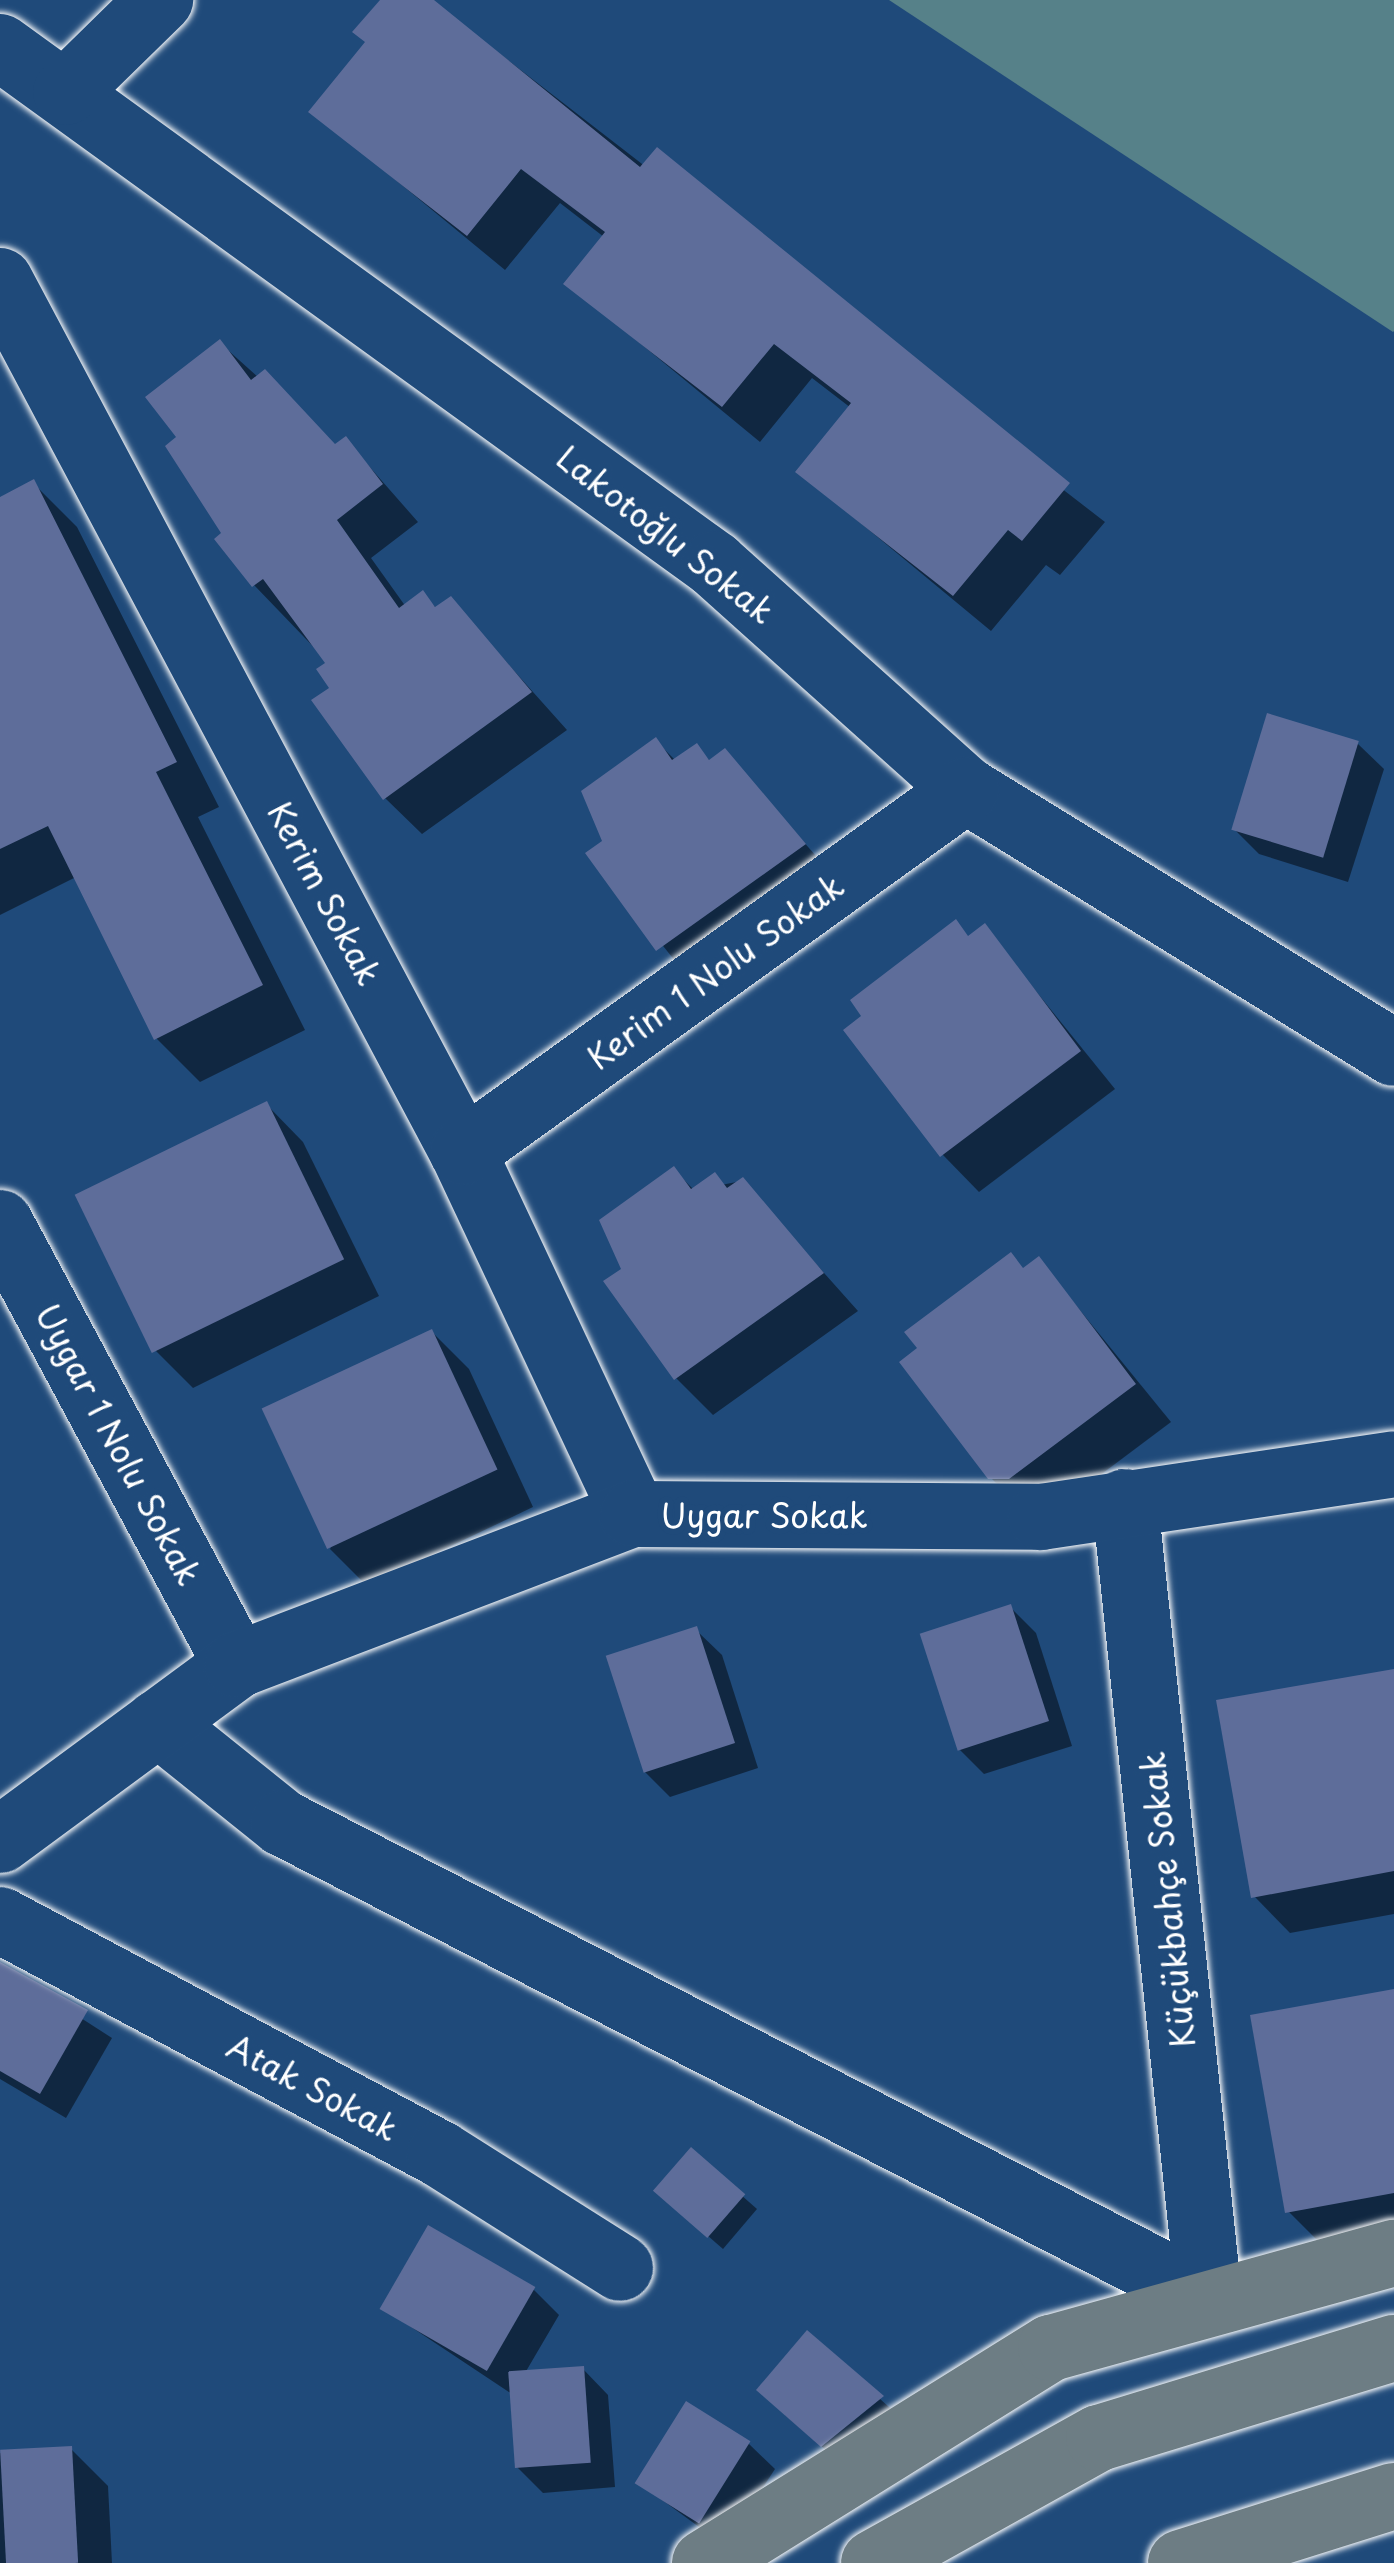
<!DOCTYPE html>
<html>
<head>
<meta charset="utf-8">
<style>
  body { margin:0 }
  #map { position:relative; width:1394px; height:2563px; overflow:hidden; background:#1f4a7a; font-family:"Playpen Sans",sans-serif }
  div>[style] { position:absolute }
  .green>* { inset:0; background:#568189 }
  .shadow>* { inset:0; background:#0007 }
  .building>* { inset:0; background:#5e6d9a; transform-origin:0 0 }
  .roads { filter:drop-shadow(0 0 3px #fff) drop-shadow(0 0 3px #fff) }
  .minor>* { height:66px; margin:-33px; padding:0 33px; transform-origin:33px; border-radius:33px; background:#1f4a7a }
  .primary>* { height:66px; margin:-33px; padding:0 33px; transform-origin:33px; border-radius:33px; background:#6d7d84 }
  span { translate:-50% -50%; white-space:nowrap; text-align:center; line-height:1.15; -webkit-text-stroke:12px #1f4a7a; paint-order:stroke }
  .street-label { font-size:33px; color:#fff }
</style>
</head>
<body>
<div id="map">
  <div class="green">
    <i style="clip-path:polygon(889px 0,1394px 0,1394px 331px,1393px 332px)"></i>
  </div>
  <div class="shadow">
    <i style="clip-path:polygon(384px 0,430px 0,1105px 522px,1060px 575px,1046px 565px,991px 631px,799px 472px,851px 408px,812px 378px,760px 442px,567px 283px,604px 237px,560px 203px,505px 270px,312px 111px,368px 43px)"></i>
    <i style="clip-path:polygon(220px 343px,336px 447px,346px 440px,418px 522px,371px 558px,406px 607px,423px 594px,437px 609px,451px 600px,567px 730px,422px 834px,385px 798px,329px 663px,254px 585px,180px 437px)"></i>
    <i style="clip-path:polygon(33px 483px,77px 527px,219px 807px,198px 817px,305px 1030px,200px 1082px,156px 1038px,76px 877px,0 915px,0 500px)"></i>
    <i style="clip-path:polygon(656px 741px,676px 761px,696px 747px,711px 762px,724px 752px,840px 883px,695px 986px,589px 853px,606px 842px)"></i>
    <i style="clip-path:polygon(1358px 744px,1384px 769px,1348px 882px,1259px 854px,1233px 828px)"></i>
    <i style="clip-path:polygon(984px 927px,1115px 1089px,979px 1192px,943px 1155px,970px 938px)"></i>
    <i style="clip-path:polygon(267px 1105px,303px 1142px,379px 1296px,193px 1388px,156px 1351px)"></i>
    <i style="clip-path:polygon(674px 1170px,694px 1190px,742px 1181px,858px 1311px,713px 1415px,676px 1378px,625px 1270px)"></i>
    <i style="clip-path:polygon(1039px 1260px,1171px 1422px,1047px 1515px,1028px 1515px,990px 1477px,921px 1349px)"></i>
    <i style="clip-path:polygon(432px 1332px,469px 1369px,533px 1507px,367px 1586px,330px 1549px)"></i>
    <i style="clip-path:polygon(1010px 1607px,1036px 1633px,1072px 1746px,984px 1774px,958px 1748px)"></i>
    <i style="clip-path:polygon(696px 1630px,722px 1655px,758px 1768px,670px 1797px,644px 1771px)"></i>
    <i style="clip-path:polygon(1394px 1672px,1394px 1914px,1290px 1933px,1254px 1896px)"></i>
    <i style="clip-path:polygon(0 1966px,112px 2038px,66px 2118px,0 2079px)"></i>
    <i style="clip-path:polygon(1394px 1992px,1394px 2236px,1325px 2248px,1288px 2211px)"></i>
    <i style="clip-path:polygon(691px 2151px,757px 2209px,723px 2249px,670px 2203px)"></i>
    <i style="clip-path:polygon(533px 2289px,559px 2315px,525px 2373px,583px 2369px,608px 2395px,615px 2487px,543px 2493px,517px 2467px,512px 2394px,384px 2309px)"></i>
    <i style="clip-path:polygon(807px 2334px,907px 2423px,849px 2470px,785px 2415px)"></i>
    <i style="clip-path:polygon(749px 2444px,775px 2469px,725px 2546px,639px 2483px)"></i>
    <i style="clip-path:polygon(71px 2449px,108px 2486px,112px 2563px,0 2563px,0 2453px)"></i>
  </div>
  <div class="building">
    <i style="clip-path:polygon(380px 0,434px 0,640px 167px,657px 147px,1070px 483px,1022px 541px,1008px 530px,953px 596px,795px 472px,851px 403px,774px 344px,722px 407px,563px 284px,605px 232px,521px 169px,467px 236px,308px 112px,365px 42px,352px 32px)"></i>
    <i style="clip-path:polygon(220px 339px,251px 380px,265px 369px,335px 444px,346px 436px,383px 484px,337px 520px,399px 608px,423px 590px,435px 607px,451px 596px,532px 692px,383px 800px,311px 700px,329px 688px,316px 669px,325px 663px,263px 579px,252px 587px,214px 539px,221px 533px,165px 446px,176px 437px,145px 397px)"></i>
    <i style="clip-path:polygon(34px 479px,177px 762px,156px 772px,263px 985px,154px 1040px,48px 826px,0 849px,0 497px)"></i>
    <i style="left:1267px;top:713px;width:96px;height:122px;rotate:17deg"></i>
    <i style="clip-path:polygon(656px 737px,672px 760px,697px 743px,709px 760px,725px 748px,806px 844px,656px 951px,585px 853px,602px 841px,581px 791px)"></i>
    <i style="clip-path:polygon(956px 919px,968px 936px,985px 923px,1081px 1051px,940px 1157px,843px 1030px,861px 1016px,850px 1000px)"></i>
    <i style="left:267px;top:1101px;width:176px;height:214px;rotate:64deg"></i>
    <i style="clip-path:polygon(674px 1166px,691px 1189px,715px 1172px,727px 1188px,743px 1177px,824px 1273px,674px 1380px,603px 1281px,621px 1269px,599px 1220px)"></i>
    <i style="clip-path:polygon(1011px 1252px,1023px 1268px,1039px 1256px,1136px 1384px,1009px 1479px,988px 1479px,899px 1362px,917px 1348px,904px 1332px)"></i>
    <i style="left:432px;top:1329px;width:155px;height:188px;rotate:65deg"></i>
    <i style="left:1011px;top:1604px;width:123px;height:96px;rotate:72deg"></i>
    <i style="left:697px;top:1626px;width:123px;height:96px;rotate:72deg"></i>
    <i style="clip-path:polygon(1394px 1669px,1394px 1871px,1251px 1898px,1216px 1700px)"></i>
    <i style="clip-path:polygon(0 1962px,88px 2010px,40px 2094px,0 2071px)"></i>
    <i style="clip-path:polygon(1394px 1989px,1394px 2193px,1285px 2213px,1250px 2015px)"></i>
    <i style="left:691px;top:2147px;width:72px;height:58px;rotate:41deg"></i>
    <i style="left:428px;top:2225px;width:124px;height:97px;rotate:30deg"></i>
    <i style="clip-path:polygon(807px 2330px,884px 2396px,821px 2447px,756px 2390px)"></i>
    <i style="left:584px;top:2366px;width:97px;height:76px;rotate:86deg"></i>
    <i style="left:686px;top:2401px;width:76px;height:97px;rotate:32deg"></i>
    <i style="left:72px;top:2446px;width:117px;height:72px;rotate:87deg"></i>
  </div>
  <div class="roads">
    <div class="minor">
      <i style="left:0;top:47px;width:882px;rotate:35.91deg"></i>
      <i style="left:714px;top:564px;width:338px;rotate:41.9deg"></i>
      <i style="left:966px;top:790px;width:502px;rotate:31.57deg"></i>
      <i style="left:66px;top:92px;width:132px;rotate:-44.4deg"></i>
      <i style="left:0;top:281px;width:986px;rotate:62.01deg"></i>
      <i style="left:463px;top:1152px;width:400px;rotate:64.8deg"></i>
      <i style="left:463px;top:1152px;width:620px;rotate:-35.74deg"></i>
      <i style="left:0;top:1223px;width:502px;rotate:61.8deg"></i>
      <i style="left:1125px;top:1502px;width:800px;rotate:83.98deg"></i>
      <i style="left:158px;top:1723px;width:160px;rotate:38.7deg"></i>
      <i style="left:283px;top:1823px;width:1041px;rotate:27.16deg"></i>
      <i style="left:0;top:1840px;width:295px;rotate:-36.4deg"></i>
      <i style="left:237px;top:1665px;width:424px;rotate:-20.9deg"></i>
      <i style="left:633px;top:1514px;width:408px;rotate:0.4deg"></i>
      <i style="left:1041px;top:1517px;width:357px;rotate:-8.5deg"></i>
      <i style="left:0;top:1920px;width:498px;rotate:28deg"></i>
      <i style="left:440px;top:2154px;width:213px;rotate:32.3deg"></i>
    </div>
    <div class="primary">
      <i style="left:705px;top:2563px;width:407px;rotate:-31.9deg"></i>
      <i style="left:1051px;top:2348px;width:356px;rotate:-15.5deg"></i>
      <i style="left:874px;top:2563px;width:257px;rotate:-29.1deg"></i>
      <i style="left:1099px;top:2438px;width:308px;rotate:-17deg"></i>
      <i style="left:1181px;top:2563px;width:223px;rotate:-17.5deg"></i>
    </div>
  </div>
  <div class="street-label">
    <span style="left:666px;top:534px;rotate:38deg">Lakotoğlu Sokak</span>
    <span style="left:325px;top:893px;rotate:62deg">Kerim Sokak</span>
    <span style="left:715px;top:971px;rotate:-36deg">Kerim 1 Nolu Sokak</span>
    <span style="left:119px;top:1444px;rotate:62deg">Uygar 1 Nolu Sokak</span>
    <span style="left:764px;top:1515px">Uygar Sokak</span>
    <span style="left:1167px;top:1900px;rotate:-96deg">Küçükbahçe Sokak</span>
    <span style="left:313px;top:2087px;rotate:28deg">Atak Sokak</span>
  </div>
</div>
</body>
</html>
